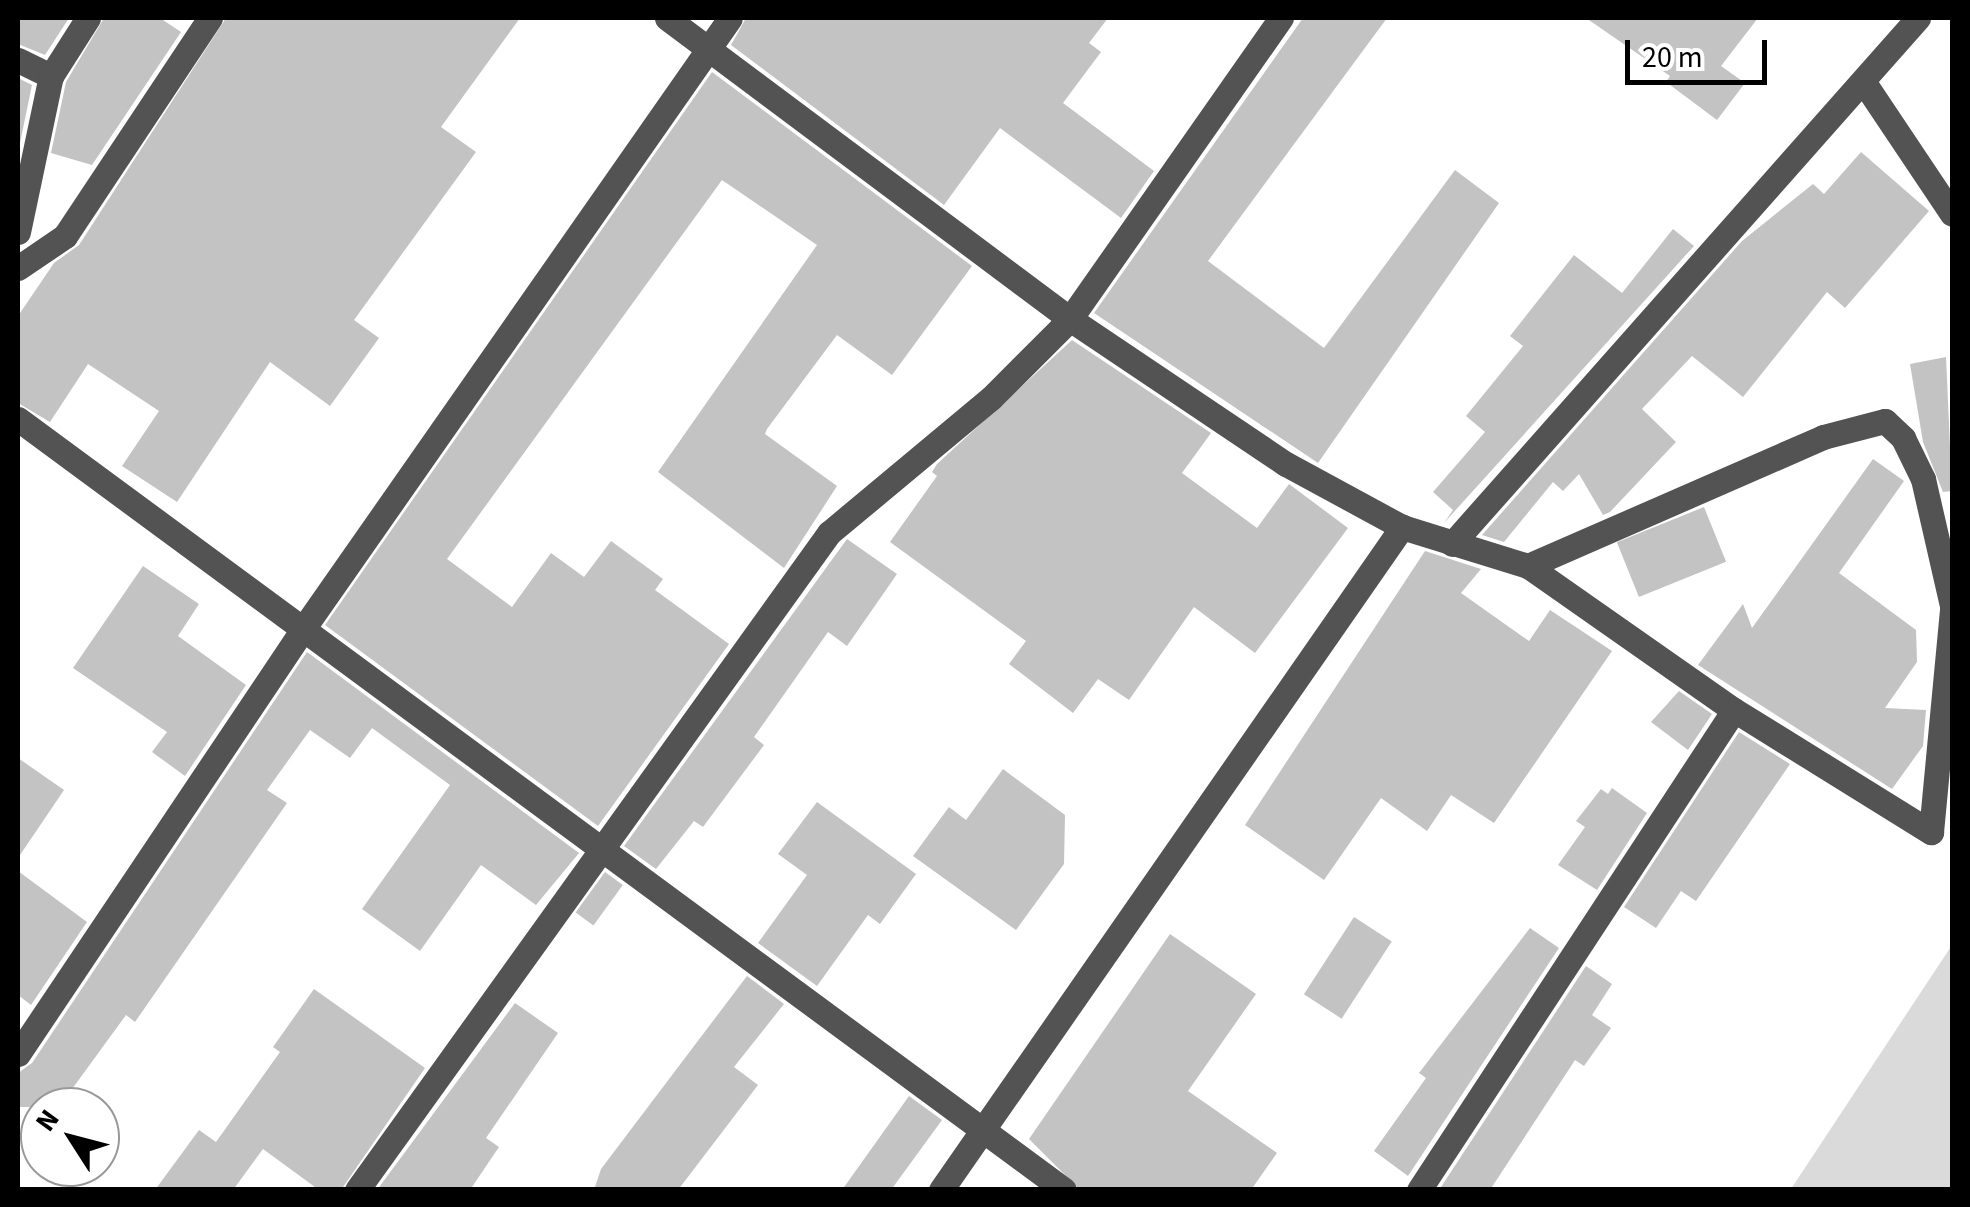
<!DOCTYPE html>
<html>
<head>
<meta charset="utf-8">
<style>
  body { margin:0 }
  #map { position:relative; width:1970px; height:1207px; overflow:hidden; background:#fff; font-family:"Source Sans 3",sans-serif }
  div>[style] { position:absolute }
  .green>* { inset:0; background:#dadada }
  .building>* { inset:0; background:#c3c3c3; transform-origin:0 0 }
  .minor>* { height:25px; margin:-12.5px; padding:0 12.5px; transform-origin:12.5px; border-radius:12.5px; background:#535353 }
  span { translate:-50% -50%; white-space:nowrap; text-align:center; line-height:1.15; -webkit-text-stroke:8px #fff; paint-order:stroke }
  .frame { position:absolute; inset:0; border:20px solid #000; pointer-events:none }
  .north { position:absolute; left:20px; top:1087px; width:100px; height:100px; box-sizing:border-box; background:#fff; border:2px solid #999; border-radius:50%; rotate:306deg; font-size:28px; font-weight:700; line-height:40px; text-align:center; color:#000 }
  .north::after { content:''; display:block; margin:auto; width:35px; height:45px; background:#000; clip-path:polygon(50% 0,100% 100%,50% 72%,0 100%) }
  .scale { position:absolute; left:1625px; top:40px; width:142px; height:45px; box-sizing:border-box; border:5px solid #000; border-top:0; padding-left:12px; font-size:30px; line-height:35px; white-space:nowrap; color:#000; -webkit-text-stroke:8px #fff; paint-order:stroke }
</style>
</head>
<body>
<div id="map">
  <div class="green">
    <i style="clip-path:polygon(1952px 945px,1952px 1189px,1791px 1189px)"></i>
  </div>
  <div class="building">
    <i style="clip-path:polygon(18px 18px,69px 18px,45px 55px,18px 44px)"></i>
    <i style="clip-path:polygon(104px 18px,160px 18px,181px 32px,92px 165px,51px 153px,66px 82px)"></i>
    <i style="clip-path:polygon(226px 18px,520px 18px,441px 127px,476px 152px,354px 320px,379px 338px,330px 406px,270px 362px,177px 502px,122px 466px,159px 411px,88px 364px,50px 422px,18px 403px,18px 316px,54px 263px,79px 245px)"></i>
    <i style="clip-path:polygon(746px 18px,1108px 18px,1089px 43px,1101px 52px,1063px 103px,1154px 171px,1121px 218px,1000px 128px,944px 205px,731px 45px)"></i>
    <i style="clip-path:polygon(1303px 18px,1387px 18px,1208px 261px,1324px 348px,1455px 170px,1499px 203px,1318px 463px,1094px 313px)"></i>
    <i style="clip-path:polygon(1586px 18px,1758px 18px,1721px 66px,1745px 83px,1717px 120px,1666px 82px,1670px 76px)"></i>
    <i style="clip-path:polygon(712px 72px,972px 266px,892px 375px,837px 335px,767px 429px,765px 434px,837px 486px,784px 568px,658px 472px,817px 245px,722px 180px,447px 559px,512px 607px,551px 553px,584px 577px,611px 541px,663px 579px,655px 590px,729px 644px,598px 826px,325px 625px)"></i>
    <i style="clip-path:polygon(18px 78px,32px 85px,20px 143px,18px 143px)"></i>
    <i style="clip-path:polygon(1861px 152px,1929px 211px,1845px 308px,1827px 292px,1743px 397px,1692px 356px,1642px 409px,1676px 442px,1610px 512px,1603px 515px,1579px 474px,1563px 491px,1553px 482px,1504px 542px,1482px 535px,1742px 241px,1813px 184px,1824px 194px)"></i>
    <i style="clip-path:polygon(1673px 229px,1694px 246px,1444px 523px,1453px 510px,1433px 492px,1485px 432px,1466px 416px,1523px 346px,1510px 336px,1574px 255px,1622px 293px)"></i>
    <i style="clip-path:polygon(1072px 340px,1211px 433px,1182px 473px,1257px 528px,1289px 484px,1348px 528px,1255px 653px,1194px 607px,1129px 700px,1098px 679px,1073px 713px,1009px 664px,1026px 641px,890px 542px,937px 476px,932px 472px,937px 464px)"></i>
    <i style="clip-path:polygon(1946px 357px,1952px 491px,1943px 492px,1923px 442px,1910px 364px)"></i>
    <i style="clip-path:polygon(1873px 459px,1904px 481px,1839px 573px,1916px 630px,1917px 662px,1885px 708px,1926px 710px,1923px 746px,1892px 789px,1698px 665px,1743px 604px,1752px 628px)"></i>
    <i style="left:1704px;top:507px;width:59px;height:94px;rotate:68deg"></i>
    <i style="clip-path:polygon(847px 539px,897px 574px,847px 646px,828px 632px,754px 737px,764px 745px,703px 827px,694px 821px,656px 869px,624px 846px)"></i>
    <i style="clip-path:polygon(1425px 551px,1481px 569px,1461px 593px,1529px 641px,1550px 610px,1612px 651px,1494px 823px,1451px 795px,1427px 831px,1381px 798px,1324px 880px,1245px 825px)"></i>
    <i style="clip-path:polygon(143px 566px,199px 604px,178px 636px,246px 685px,185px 776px,152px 752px,167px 732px,73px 668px)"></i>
    <i style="clip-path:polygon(307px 652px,579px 853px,536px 905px,481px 865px,420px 951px,362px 909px,450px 785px,372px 728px,350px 758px,310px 730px,267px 790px,287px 803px,135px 1022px,126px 1015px,59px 1107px,18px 1107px,18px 1073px,32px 1063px)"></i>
    <i style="clip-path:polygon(1679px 691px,1712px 714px,1688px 750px,1651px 722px)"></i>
    <i style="clip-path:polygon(1739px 732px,1790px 764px,1696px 901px,1681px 891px,1656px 928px,1624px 907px)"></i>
    <i style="clip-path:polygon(18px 758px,64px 790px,18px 858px)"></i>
    <i style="clip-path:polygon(1003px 769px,1065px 815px,1064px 864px,1016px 930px,913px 856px,949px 807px,966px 820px)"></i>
    <i style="clip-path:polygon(1612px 788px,1647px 813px,1597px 890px,1558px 865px,1585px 827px,1576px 821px,1601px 789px,1608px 794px)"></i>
    <i style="clip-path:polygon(817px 802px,916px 874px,880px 924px,868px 915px,817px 986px,758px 943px,807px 875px,778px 854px)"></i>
    <i style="clip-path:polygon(18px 871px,87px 922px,31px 1005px,18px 995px)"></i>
    <i style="left:605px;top:872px;width:22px;height:50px;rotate:36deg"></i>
    <i style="left:1354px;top:917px;width:45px;height:92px;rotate:33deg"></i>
    <i style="clip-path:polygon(1530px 928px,1559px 948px,1408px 1176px,1374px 1151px,1426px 1078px,1419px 1073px)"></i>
    <i style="clip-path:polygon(1170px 934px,1256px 994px,1188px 1091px,1277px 1153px,1251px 1190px,1080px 1190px,1029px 1139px)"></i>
    <i style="clip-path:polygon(1586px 966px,1612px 984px,1592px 1015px,1611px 1028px,1584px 1066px,1575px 1060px,1490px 1190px,1439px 1190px)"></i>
    <i style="clip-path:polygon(747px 976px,784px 1004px,734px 1067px,758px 1085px,678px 1190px,594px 1190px,601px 1169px)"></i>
    <i style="clip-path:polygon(314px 989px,425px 1068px,341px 1190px,319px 1190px,263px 1149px,233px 1190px,155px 1190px,199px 1130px,216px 1142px,280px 1052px,273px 1047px)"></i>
    <i style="clip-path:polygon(515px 1003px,558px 1033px,486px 1138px,499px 1147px,470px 1190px,377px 1190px)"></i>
    <i style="clip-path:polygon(909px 1096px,942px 1120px,891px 1190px,842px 1190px)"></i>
  </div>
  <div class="minor">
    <i style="left:667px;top:18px;width:503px;rotate:36.76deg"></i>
    <i style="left:1070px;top:319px;width:260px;rotate:33.9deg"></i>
    <i style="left:1286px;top:464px;width:132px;rotate:28.5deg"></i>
    <i style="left:1402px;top:527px;width:132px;rotate:17.2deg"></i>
    <i style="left:1528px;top:566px;width:251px;rotate:35deg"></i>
    <i style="left:1734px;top:710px;width:232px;rotate:31.8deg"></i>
    <i style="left:1931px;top:832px;width:222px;rotate:-84.6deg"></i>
    <i style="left:18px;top:60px;width:37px;rotate:26deg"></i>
    <i style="left:1865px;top:84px;width:156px;rotate:56.2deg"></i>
    <i style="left:18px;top:232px;width:159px;rotate:-78.1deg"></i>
    <i style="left:51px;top:76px;width:69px;rotate:-57.5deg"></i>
    <i style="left:18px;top:268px;width:57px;rotate:-34.2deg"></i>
    <i style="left:65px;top:236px;width:262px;rotate:-56.4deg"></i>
    <i style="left:18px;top:419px;width:1299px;rotate:36.39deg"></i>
    <i style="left:1452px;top:544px;width:703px;rotate:-48.46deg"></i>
    <i style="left:1528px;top:566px;width:322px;rotate:-23.6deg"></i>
    <i style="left:1823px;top:437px;width:64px;rotate:-14.5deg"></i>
    <i style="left:1885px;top:421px;width:25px;rotate:43deg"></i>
    <i style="left:1903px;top:438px;width:46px;rotate:64deg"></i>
    <i style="left:1923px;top:479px;width:130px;rotate:77.1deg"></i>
    <i style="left:18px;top:1054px;width:512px;rotate:-56.15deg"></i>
    <i style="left:303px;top:629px;width:745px;rotate:-55.05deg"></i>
    <i style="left:357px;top:1190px;width:809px;rotate:-54.31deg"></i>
    <i style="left:829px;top:533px;width:211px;rotate:-39.8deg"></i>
    <i style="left:991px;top:398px;width:112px;rotate:-45deg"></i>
    <i style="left:1070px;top:319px;width:368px;rotate:-55deg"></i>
    <i style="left:941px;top:1190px;width:808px;rotate:-55.19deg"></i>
    <i style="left:1419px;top:1190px;width:574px;rotate:-56.73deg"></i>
  </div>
  <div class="frame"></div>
  <div class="north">N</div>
  <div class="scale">20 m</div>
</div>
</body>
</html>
